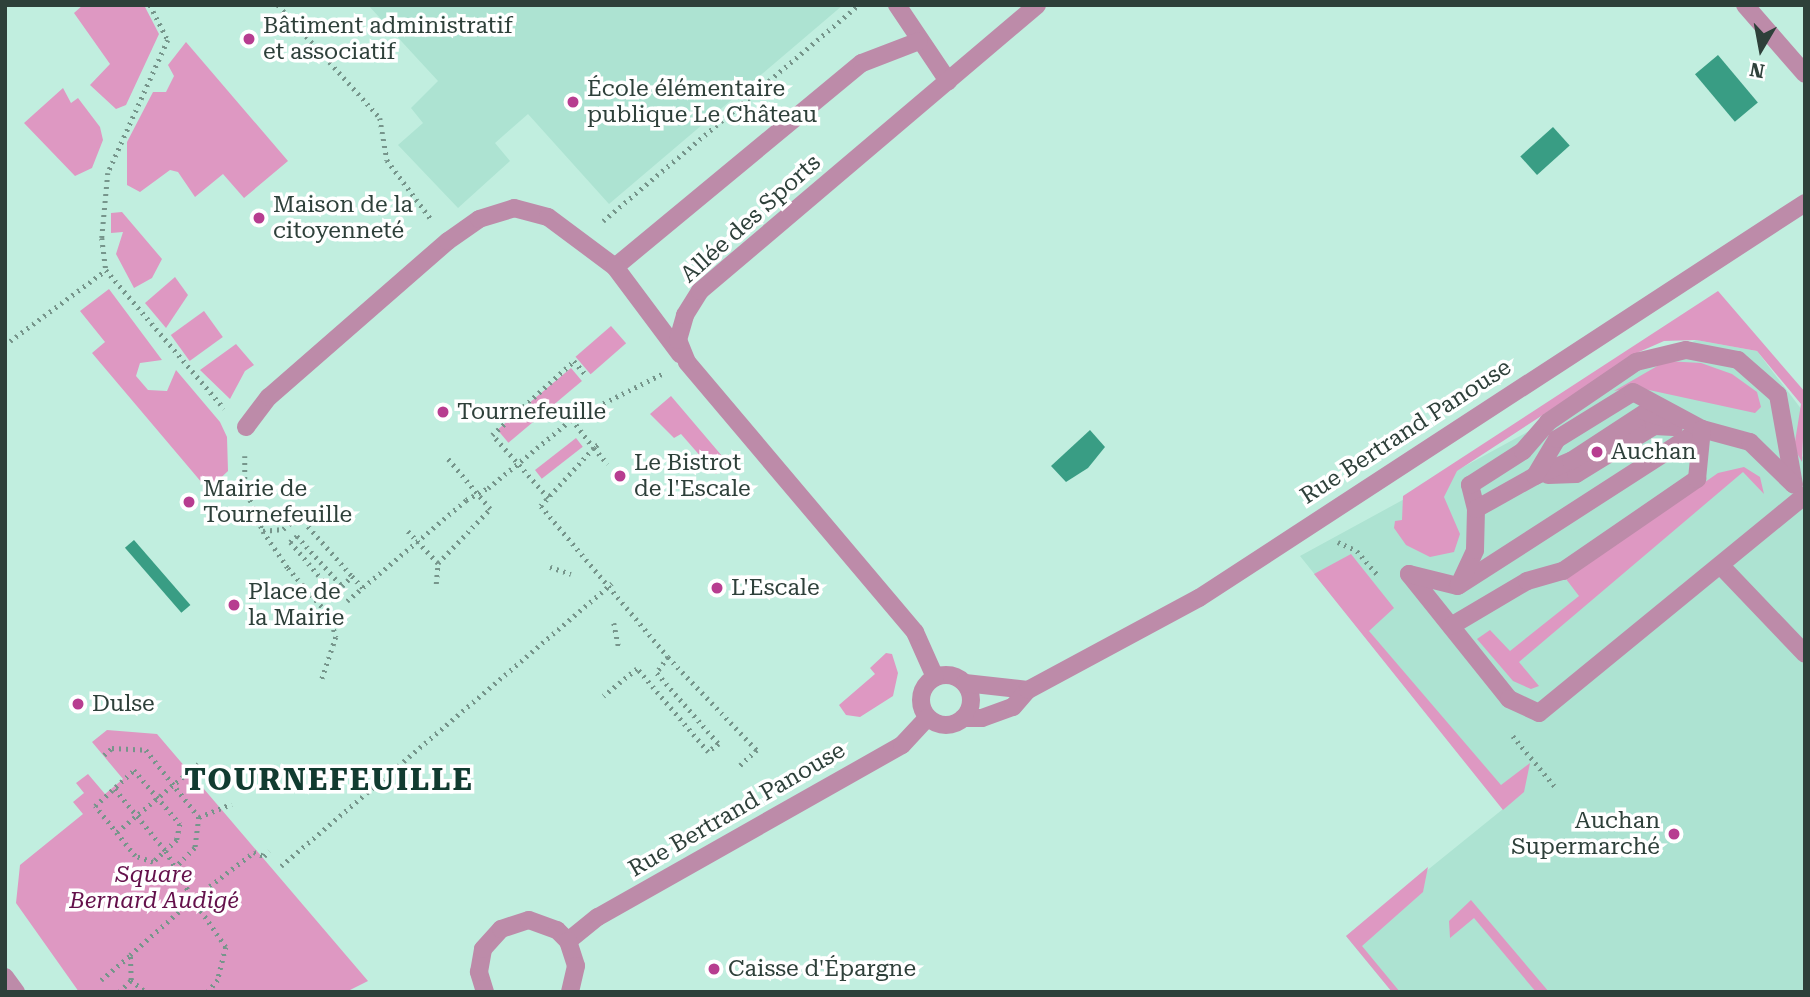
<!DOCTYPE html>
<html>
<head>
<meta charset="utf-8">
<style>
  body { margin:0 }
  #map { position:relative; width:1810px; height:997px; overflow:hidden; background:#c1eedf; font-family:"Roboto Serif",serif }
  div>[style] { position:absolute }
  .built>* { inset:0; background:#ade3d2 }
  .green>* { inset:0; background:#de98c2; transform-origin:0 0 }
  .water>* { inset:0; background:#399d84; transform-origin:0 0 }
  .path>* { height:4.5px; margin-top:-2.25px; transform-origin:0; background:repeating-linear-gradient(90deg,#76958b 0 2px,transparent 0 7px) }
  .minor>* { height:18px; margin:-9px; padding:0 9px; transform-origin:9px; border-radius:9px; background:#bd8ba9 }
  .minor>.ring { margin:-9px; padding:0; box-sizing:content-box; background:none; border:18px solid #bd8ba9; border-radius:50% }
  .dots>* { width:19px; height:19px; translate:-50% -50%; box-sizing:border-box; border:4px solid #fff; border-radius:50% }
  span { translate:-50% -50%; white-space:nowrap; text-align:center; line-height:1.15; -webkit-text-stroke:7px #fff; paint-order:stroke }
  .poi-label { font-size:23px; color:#2e403a }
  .left { translate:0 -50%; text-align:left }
  .right { translate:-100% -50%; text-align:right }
  .street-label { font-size:23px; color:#2e403a }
  .park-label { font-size:23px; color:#64114b; font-style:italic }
  .district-label { font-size:30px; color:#113b30; font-weight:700; letter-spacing:2px }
  .frame { position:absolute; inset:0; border:7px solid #2e403a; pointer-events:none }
  .north { position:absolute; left:1726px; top:14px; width:70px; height:70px; -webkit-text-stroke:5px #fff; paint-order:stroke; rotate:190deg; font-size:19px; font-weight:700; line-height:28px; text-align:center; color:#2e403a }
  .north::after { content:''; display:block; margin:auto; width:24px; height:32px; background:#2e403a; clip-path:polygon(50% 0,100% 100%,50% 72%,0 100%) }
</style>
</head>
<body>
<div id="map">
  <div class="built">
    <i style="clip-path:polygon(368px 5px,843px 5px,609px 204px,528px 114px,495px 143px,510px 161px,458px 208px,398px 145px,423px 123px,411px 108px,438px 81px)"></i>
    <i style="clip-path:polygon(1696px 340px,1757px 351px,1802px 410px,1794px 448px,1805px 459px,1805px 992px,1392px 992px,1346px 936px,1503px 809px,1300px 556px)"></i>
  </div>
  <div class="green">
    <i style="clip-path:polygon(83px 5px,144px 5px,159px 34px,126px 105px,116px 109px,90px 85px,110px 64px,74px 13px)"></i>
    <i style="clip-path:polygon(186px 42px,288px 161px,244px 198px,223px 174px,195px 197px,178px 172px,170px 170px,140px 192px,127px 185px,127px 142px,153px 92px,166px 92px,174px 76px,168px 65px)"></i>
    <i style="clip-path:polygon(63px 88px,71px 103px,78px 98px,100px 127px,103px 140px,92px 168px,75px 176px,24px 123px)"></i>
    <i style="clip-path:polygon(122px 212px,162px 259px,152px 278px,134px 288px,116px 254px,123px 232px,111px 233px,111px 213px)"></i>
    <i style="clip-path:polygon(175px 277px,188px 295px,166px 328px,145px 303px)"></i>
    <i style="clip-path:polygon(109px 289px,162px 360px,140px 363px,136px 376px,148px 390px,167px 391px,176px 370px,220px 422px,227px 437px,228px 471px,208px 490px,92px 353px,105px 342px,80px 311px)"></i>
    <i style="clip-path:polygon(1718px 291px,1805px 392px,1802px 462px,1794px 448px,1801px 404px,1757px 351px,1696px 340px,1664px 341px,1639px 352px,1457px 471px,1444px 497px,1460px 534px,1454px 552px,1430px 557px,1406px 545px,1394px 528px,1395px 521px,1402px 520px,1403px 496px)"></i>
    <i style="left:204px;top:311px;width:32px;height:41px;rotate:54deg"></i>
    <i style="left:611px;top:326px;width:23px;height:47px;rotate:49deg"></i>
    <i style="clip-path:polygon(236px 344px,254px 365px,245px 371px,230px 399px,200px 370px)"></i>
    <i style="clip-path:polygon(1666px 361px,1701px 363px,1732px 374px,1757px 392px,1761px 407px,1755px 413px,1635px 387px,1614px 391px)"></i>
    <i style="left:571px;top:368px;width:17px;height:96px;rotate:50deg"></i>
    <i style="clip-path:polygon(671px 396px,728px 463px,716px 474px,681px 434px,674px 438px,650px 414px)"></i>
    <i style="left:576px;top:438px;width:11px;height:52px;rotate:52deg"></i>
    <i style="clip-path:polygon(1744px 467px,1760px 477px,1764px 494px,1743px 472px,1519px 662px,1539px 686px,1531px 689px,1513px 681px,1477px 639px,1490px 630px,1510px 651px,1579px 596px,1566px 579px,1718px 473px)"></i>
    <i style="clip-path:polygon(1351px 554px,1394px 608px,1369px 631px,1501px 785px,1530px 763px,1524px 792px,1503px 810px,1314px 574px)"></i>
    <i style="clip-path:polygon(886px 653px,892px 654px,898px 673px,893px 696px,860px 717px,846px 715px,839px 705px,875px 674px,870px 668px)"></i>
    <i style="clip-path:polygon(107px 730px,157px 734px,368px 981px,346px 992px,79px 992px,16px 903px,20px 865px,83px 814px,73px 802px,84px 793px,76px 783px,88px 774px,105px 794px,123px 779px,92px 742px)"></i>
    <i style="clip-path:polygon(1428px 867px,1423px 892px,1362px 946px,1400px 992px,1392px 992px,1346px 936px)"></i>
    <i style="clip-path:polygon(1471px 900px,1549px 992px,1536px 992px,1474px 918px,1450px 938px,1449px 921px)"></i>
  </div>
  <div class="water">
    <i style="left:1718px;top:55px;width:62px;height:30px;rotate:50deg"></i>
    <i style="left:1553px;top:127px;width:25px;height:44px;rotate:48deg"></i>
    <i style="clip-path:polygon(1090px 430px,1105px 447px,1088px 468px,1066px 482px,1051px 466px)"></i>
    <i style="left:134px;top:540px;width:86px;height:12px;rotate:49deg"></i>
  </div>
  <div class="path">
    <i style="left:150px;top:5px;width:39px;rotate:63deg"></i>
    <i style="left:168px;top:40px;width:146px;rotate:114.3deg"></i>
    <i style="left:108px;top:173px;width:65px;rotate:95.3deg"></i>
    <i style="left:102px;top:238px;width:32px;rotate:83deg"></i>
    <i style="left:106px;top:270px;width:182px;rotate:49.5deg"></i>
    <i style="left:278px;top:5px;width:152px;rotate:47.9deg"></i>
    <i style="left:380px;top:118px;width:43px;rotate:80.5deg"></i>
    <i style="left:387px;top:160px;width:74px;rotate:53.3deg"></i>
    <i style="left:603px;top:221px;width:335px;rotate:-40.2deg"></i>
    <i style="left:10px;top:341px;width:119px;rotate:-36.5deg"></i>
    <i style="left:572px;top:419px;width:36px;rotate:53deg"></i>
    <i style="left:594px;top:448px;width:79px;rotate:132.4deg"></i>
    <i style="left:541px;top:506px;width:197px;rotate:49.9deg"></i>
    <i style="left:668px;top:657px;width:19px;rotate:125deg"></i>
    <i style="left:657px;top:673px;width:94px;rotate:48.9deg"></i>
    <i style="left:719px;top:744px;width:14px;rotate:144deg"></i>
    <i style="left:708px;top:752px;width:109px;rotate:-130.5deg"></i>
    <i style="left:637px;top:669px;width:43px;rotate:140.7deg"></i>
    <i style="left:598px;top:445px;width:5px;rotate:143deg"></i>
    <i style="left:594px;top:448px;width:21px;rotate:49deg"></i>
    <i style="left:245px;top:456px;width:31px;rotate:90deg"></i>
    <i style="left:245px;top:487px;width:48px;rotate:67.8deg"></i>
    <i style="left:263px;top:531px;width:45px;rotate:56deg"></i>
    <i style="left:288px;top:568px;width:64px;rotate:48.8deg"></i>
    <i style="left:330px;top:616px;width:22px;rotate:74deg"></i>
    <i style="left:336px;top:637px;width:47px;rotate:108.4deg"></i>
    <i style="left:548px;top:498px;width:84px;rotate:-131.6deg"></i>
    <i style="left:492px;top:435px;width:110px;rotate:-42.1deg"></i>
    <i style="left:574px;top:361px;width:20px;rotate:49deg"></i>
    <i style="left:263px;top:531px;width:20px;rotate:-6deg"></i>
    <i style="left:283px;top:529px;width:21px;rotate:-39deg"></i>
    <i style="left:299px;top:516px;width:80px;rotate:48.5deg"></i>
    <i style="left:408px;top:531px;width:44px;rotate:46.8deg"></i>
    <i style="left:1338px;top:542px;width:21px;rotate:25deg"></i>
    <i style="left:1357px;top:551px;width:33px;rotate:49deg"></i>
    <i style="left:550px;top:567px;width:22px;rotate:18deg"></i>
    <i style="left:436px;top:584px;width:21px;rotate:-85deg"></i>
    <i style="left:438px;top:563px;width:75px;rotate:-46.1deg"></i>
    <i style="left:490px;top:509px;width:67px;rotate:-130.1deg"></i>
    <i style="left:332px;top:592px;width:65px;rotate:-130deg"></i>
    <i style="left:290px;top:542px;width:9px;rotate:-41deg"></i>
    <i style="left:297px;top:536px;width:67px;rotate:48deg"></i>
    <i style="left:342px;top:586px;width:14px;rotate:-45deg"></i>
    <i style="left:352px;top:576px;width:19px;rotate:47deg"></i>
    <i style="left:347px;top:601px;width:156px;rotate:-40.3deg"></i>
    <i style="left:466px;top:500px;width:25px;rotate:-29deg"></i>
    <i style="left:488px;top:488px;width:109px;rotate:-39.4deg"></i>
    <i style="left:572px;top:419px;width:101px;rotate:-26.6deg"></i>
    <i style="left:614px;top:623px;width:25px;rotate:79deg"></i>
    <i style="left:668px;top:657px;width:129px;rotate:46.3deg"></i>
    <i style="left:757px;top:750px;width:26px;rotate:137deg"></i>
    <i style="left:1513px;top:736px;width:69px;rotate:50.3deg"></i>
    <i style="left:104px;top:755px;width:11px;rotate:-41deg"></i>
    <i style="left:112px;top:748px;width:34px;rotate:3deg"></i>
    <i style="left:146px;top:750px;width:85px;rotate:51.7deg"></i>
    <i style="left:199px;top:817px;width:31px;rotate:97deg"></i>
    <i style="left:195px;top:848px;width:28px;rotate:135deg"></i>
    <i style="left:134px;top:770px;width:71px;rotate:49.6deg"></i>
    <i style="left:180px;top:824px;width:16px;rotate:101deg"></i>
    <i style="left:177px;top:840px;width:33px;rotate:137deg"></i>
    <i style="left:153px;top:862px;width:19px;rotate:-162deg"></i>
    <i style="left:135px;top:856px;width:64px;rotate:-128.7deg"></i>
    <i style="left:95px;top:806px;width:53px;rotate:-42.7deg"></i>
    <i style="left:115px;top:789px;width:80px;rotate:50.6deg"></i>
    <i style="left:166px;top:851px;width:55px;rotate:60.6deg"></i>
    <i style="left:193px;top:899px;width:77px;rotate:-37.6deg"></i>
    <i style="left:254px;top:852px;width:11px;rotate:22deg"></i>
    <i style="left:264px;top:856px;width:7px;rotate:-45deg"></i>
    <i style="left:199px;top:817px;width:35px;rotate:-22deg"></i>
    <i style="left:117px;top:832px;width:106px;rotate:-40deg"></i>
    <i style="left:281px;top:866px;width:435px;rotate:-40.5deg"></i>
    <i style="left:101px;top:980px;width:38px;rotate:-40deg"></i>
    <i style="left:131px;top:980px;width:19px;rotate:39deg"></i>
    <i style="left:119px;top:992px;width:17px;rotate:-45deg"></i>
    <i style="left:131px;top:980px;width:25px;rotate:-92deg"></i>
    <i style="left:130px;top:955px;width:84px;rotate:-41.6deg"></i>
    <i style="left:193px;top:899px;width:58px;rotate:55.5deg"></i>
    <i style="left:226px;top:947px;width:34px;rotate:104deg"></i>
    <i style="left:218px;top:980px;width:16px;rotate:130deg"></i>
  </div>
  <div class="minor">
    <i style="left:897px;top:5px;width:92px;rotate:56.1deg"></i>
    <i style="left:1745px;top:5px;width:91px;rotate:49deg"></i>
    <i style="left:615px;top:267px;width:320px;rotate:-39.6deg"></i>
    <i style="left:862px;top:63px;width:61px;rotate:-21.1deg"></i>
    <i style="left:246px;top:427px;width:38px;rotate:-53deg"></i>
    <i style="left:269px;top:397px;width:237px;rotate:-41.1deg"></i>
    <i style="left:448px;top:241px;width:38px;rotate:-35deg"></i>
    <i style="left:479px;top:219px;width:37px;rotate:-17deg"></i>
    <i style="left:514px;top:208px;width:35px;rotate:15deg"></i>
    <i style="left:548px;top:217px;width:84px;rotate:36.7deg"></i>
    <i style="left:615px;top:267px;width:109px;rotate:53.2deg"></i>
    <i style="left:1548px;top:475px;width:28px;rotate:-2deg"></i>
    <i style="left:1576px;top:474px;width:92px;rotate:-31.6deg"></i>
    <i style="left:1654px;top:426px;width:20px;rotate:3deg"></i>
    <i style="left:1535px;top:476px;width:39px;rotate:-23deg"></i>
    <i style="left:1571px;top:461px;width:90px;rotate:-33.2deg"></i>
    <i style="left:1646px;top:412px;width:20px;rotate:18deg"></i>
    <i style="left:1476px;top:509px;width:25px;rotate:-104deg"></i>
    <i style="left:1470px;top:485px;width:63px;rotate:-32.7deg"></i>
    <i style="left:1523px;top:451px;width:38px;rotate:-49deg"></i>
    <i style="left:1548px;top:422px;width:107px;rotate:-34.3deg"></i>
    <i style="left:1636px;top:362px;width:51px;rotate:-13.5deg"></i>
    <i style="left:1686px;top:350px;width:53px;rotate:10.9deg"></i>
    <i style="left:1738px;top:360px;width:53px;rotate:41.2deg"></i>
    <i style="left:1778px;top:395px;width:91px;rotate:79.9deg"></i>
    <i style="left:1722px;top:567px;width:120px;rotate:46.3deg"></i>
    <i style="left:1409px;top:574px;width:160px;rotate:51.3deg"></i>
    <i style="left:1509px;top:699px;width:33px;rotate:25deg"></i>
    <i style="left:1539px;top:713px;width:343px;rotate:-39.3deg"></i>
    <i style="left:1409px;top:574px;width:50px;rotate:13.8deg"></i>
    <i style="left:1458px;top:586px;width:290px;rotate:-32.8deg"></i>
    <i style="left:1702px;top:429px;width:50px;rotate:15.2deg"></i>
    <i style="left:1750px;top:442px;width:60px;rotate:44.3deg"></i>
    <i style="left:1459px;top:585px;width:38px;rotate:-65deg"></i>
    <i style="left:1475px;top:550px;width:41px;rotate:-88.6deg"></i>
    <i style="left:1476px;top:509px;width:68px;rotate:-29.2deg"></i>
    <i style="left:1535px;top:476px;width:43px;rotate:-59.3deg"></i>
    <i style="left:1557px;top:439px;width:89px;rotate:-31.7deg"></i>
    <i style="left:1633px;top:392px;width:78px;rotate:28.2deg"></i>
    <i style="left:1451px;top:626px;width:88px;rotate:-30.6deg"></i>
    <i style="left:1527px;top:581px;width:37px;rotate:-16deg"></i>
    <i style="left:1563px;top:571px;width:163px;rotate:-34.5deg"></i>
    <i style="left:1697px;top:479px;width:50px;rotate:-84.3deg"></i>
    <i class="ring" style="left:921px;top:675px;width:32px;height:32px"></i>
    <i style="left:935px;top:677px;width:49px;rotate:-114deg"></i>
    <i style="left:915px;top:632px;width:353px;rotate:-130.2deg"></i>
    <i style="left:687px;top:362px;width:24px;rotate:-112deg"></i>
    <i style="left:678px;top:340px;width:26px;rotate:-74deg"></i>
    <i style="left:685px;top:315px;width:28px;rotate:-58deg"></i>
    <i style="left:700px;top:291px;width:442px;rotate:-40.3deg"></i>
    <i style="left:965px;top:683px;width:63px;rotate:6.3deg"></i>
    <i style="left:963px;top:718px;width:19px"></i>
    <i style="left:982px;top:718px;width:33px;rotate:-20deg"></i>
    <i style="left:1013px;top:707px;width:23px;rotate:-49deg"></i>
    <i style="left:1028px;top:690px;width:194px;rotate:-28.3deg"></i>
    <i style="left:1199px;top:598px;width:723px;rotate:-33.1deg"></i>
    <i style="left:568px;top:941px;width:38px;rotate:-39deg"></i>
    <i style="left:598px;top:917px;width:349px;rotate:-29.5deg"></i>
    <i style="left:902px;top:745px;width:37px;rotate:-47deg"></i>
    <i style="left:5px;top:977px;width:19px;rotate:54deg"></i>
    <i style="left:485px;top:992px;width:21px;rotate:-107deg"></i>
    <i style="left:479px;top:972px;width:23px;rotate:-80deg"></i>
    <i style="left:483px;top:949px;width:27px;rotate:-48deg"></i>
    <i style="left:501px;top:929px;width:29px;rotate:-18deg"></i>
    <i style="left:529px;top:920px;width:30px;rotate:20deg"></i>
    <i style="left:557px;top:930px;width:16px;rotate:45deg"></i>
    <i style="left:568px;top:941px;width:26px;rotate:72deg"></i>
    <i style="left:576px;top:966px;width:27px;rotate:103deg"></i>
  </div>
  <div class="dots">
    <i style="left:249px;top:39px;background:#b73d90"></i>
    <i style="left:573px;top:102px;background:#b73d90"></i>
    <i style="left:259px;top:218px;background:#b73d90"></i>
    <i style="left:443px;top:412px;background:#b73d90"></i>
    <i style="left:1597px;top:452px;background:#b73d90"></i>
    <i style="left:620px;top:476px;background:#b73d90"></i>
    <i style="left:189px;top:502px;background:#b73d90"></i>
    <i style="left:717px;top:588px;background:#b73d90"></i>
    <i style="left:234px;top:605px;background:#b73d90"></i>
    <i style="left:78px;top:704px;background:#b73d90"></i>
    <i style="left:1674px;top:834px;background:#b73d90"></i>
    <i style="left:714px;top:969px;background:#b73d90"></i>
  </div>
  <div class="poi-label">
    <span class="left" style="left:263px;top:39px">Bâtiment administratif<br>et associatif</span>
    <span class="left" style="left:587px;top:102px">École élémentaire<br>publique Le Château</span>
    <span class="left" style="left:273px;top:218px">Maison de la<br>citoyenneté</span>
    <span class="left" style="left:457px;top:412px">Tournefeuille</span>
    <span class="left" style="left:1611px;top:452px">Auchan</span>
    <span class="left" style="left:634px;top:476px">Le Bistrot<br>de l'Escale</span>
    <span class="left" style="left:203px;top:502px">Mairie de<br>Tournefeuille</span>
    <span class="left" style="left:731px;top:588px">L'Escale</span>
    <span class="left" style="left:248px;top:605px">Place de<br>la Mairie</span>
    <span class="left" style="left:92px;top:704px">Dulse</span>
    <span class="right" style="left:1660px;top:834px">Auchan<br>Supermarché</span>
    <span class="left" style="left:728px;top:969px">Caisse d'Épargne</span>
  </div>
  <div class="street-label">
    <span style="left:751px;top:219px;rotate:-42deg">Allée des Sports</span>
    <span style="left:1406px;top:432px;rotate:-33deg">Rue Bertrand Panouse</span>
    <span style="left:737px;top:810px;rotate:-30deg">Rue Bertrand Panouse</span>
  </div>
  <div class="park-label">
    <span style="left:154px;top:888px">Square<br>Bernard Audigé</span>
  </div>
  <div class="district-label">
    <span style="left:329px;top:780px">TOURNEFEUILLE</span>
  </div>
  <div class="frame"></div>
  <div class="north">N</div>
</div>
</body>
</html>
